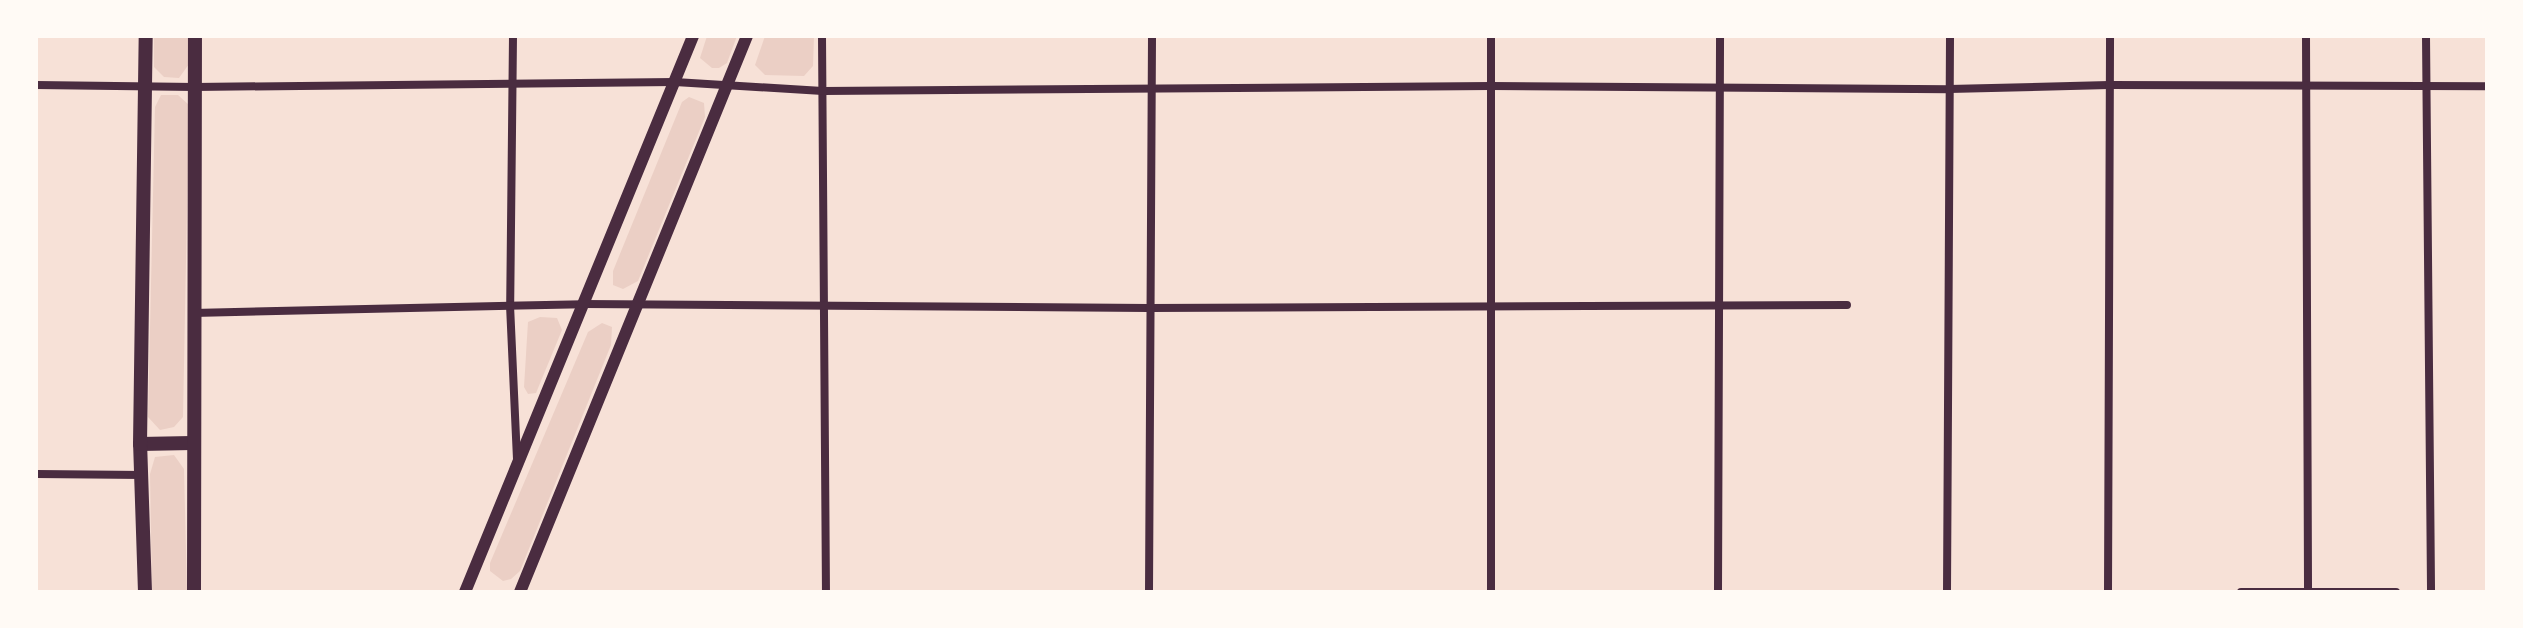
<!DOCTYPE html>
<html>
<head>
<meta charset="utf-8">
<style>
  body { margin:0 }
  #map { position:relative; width:2523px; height:628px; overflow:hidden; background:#f7e1d7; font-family:"Alegreya Sans",sans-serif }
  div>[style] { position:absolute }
  .green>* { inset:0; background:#ebcfc5 }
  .minor>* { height:8px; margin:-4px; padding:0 4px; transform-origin:4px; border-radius:4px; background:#4a2c40 }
  .tertiary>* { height:12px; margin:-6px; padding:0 6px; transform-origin:6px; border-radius:6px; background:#4a2c40 }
  .secondary>* { height:14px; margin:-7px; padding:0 7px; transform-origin:7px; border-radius:7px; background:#4a2c40 }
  span { translate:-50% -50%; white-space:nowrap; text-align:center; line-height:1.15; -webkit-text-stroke:8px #fffaf5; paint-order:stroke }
  .frame { position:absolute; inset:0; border:38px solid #fffaf5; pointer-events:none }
</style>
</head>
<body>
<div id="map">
  <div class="green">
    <i style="clip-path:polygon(154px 36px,189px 36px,189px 64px,179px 78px,164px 77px,154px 67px)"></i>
    <i style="clip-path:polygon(707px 36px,737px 36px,727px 63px,719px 68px,712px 68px,700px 58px)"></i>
    <i style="clip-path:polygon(765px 36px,814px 36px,813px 66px,804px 76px,765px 75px,755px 65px)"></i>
    <i style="clip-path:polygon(161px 95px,178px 95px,189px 105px,183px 417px,174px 427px,160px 430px,148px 417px,155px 107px)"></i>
    <i style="clip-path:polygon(689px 97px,704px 103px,705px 117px,638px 281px,623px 289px,613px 285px,613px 271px,682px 102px)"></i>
    <i style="clip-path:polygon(540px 317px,557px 318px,562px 330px,536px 393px,528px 394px,524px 387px,528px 322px)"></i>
    <i style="clip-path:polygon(602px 323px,612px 327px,611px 345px,520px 571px,511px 579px,503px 581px,490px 571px,490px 563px,588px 332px)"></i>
    <i style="clip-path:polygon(174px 455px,184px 469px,187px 592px,152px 592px,150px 474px,155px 457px)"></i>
  </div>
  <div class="minor">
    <i style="left:513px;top:36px;width:269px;rotate:90.6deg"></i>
    <i style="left:510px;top:305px;width:154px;rotate:87.4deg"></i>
    <i style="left:822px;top:36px;width:556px;rotate:89.59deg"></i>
    <i style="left:2306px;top:36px;width:556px;rotate:89.79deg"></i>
    <i style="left:2426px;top:36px;width:556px;rotate:89.48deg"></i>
    <i style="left:36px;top:85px;width:159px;rotate:0.7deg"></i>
    <i style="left:195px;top:87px;width:480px;rotate:-0.6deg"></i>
    <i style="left:675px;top:82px;width:148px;rotate:3.5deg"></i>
    <i style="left:823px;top:91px;width:668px;rotate:-0.43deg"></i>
    <i style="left:1491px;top:86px;width:458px;rotate:0.4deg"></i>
    <i style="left:1949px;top:89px;width:160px;rotate:-1.4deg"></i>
    <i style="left:2109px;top:85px;width:378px;rotate:0.2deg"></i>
    <i style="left:193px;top:313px;width:390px;rotate:-1.3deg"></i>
    <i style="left:583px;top:304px;width:566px;rotate:0.4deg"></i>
    <i style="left:1149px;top:308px;width:698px;rotate:-0.25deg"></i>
    <i style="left:36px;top:474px;width:107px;rotate:0.5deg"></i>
    <i style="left:1149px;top:592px;width:556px;rotate:-89.69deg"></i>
    <i style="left:1491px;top:592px;width:556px;rotate:-90deg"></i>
    <i style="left:1718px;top:592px;width:556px;rotate:-89.79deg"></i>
    <i style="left:1947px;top:592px;width:556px;rotate:-89.69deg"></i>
    <i style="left:2108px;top:592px;width:556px;rotate:-89.79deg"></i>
    <i style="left:2241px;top:592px;width:155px"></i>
  </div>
  <div class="tertiary">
    <i style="left:465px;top:592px;width:601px;rotate:-67.7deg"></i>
    <i style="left:520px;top:592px;width:601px;rotate:-67.79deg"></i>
  </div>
  <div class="secondary">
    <i style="left:140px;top:444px;width:52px;rotate:-1.1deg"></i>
    <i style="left:145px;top:592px;width:148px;rotate:-91.9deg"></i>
    <i style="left:140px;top:444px;width:408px;rotate:-89.2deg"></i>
    <i style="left:194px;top:592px;width:556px;rotate:-89.9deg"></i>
  </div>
  <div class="frame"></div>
</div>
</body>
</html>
